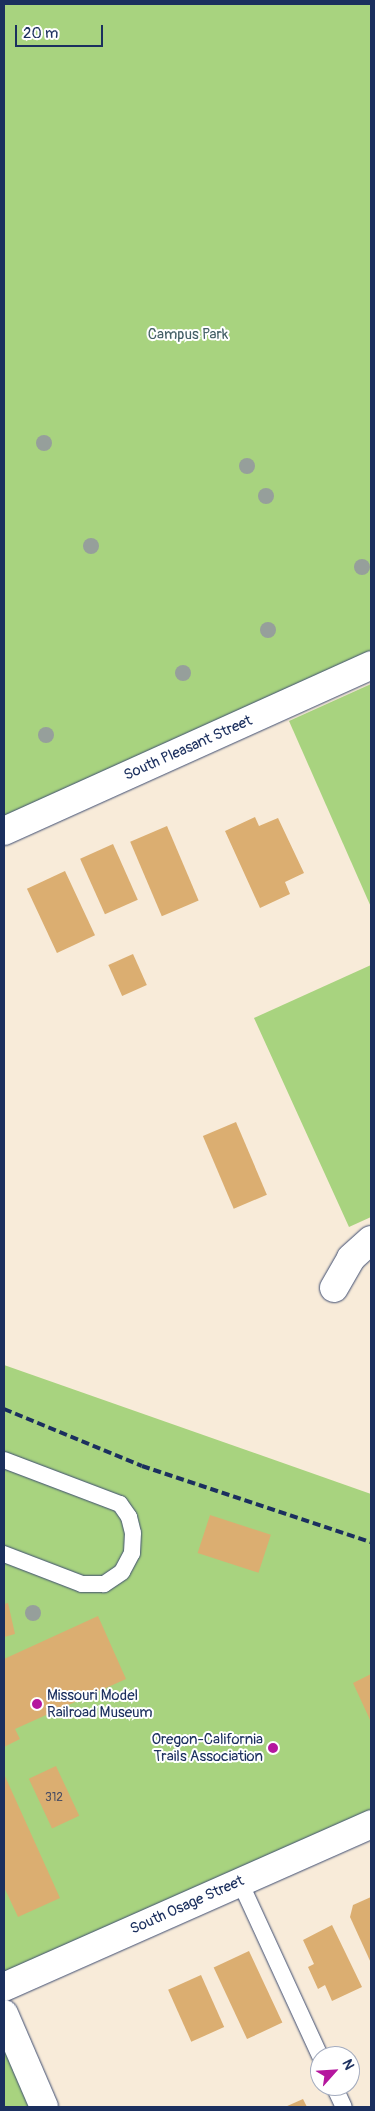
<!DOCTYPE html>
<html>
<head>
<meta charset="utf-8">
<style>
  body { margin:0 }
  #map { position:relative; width:375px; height:2111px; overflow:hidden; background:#f8ebd9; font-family:Pangolin,sans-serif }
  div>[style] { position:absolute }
  .green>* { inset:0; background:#a8d37f }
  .building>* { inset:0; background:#dbae71; transform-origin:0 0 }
  .roads { filter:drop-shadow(0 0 1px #3c4b70) drop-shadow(0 0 1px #3c4b70) }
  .lane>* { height:16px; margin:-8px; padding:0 8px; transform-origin:8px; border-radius:8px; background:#fff }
  .street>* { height:28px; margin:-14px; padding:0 14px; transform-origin:14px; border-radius:14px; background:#fff }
  .secondary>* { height:28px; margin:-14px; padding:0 14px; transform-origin:14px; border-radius:14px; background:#fff }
  .rail>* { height:4px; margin-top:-2px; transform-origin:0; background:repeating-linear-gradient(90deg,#1b2f5e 0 8px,transparent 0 12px) }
  .trees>* { width:16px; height:16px; margin:-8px; border-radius:50%; background:#969f9b }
  .dots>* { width:14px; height:14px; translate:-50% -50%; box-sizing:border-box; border:2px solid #fff; border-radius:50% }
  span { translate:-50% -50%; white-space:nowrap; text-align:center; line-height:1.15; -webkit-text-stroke:4px #fff; paint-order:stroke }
  .number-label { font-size:12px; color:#4b4f63 }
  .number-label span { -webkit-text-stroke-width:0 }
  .park-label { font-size:15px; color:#456068 }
  .street-label { font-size:15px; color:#1b2f5e }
  .poi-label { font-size:15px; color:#1b2f5e }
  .left { translate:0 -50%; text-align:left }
  .right { translate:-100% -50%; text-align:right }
  .frame { position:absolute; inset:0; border:5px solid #1b2f5e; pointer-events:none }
  .north { position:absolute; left:310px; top:2046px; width:50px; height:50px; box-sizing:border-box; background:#fff; border:1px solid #a4acbf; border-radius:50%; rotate:64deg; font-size:14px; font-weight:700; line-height:20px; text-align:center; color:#1b2f5e }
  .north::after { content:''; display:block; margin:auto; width:18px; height:22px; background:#b5179e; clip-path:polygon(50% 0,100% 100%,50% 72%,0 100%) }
  .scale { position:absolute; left:15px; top:25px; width:88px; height:22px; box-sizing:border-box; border:2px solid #1b2f5e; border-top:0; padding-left:6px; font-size:15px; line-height:18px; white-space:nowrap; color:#1b2f5e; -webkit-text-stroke:4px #fff; paint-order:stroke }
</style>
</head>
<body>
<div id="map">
  <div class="green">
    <i style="clip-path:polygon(4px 4px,371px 4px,371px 665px,4px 831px)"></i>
    <i style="clip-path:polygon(371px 684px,371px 907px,289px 721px)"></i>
    <i style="clip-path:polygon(371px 965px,371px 1217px,349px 1227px,254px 1018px)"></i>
    <i style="clip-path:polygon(4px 1365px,371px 1494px,371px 1824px,4px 1987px)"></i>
    <i style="clip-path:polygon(4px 2009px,45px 2107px,4px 2107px)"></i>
  </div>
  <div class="building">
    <i style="clip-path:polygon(255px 817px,259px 826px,278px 818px,304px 873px,285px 882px,290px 894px,260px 908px,225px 831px)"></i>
    <i style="left:167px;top:826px;width:81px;height:40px;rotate:67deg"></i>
    <i style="left:113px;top:844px;width:61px;height:36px;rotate:66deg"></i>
    <i style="left:65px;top:871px;width:71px;height:42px;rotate:65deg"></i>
    <i style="left:133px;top:954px;width:34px;height:27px;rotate:66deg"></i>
    <i style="left:236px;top:1122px;width:79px;height:36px;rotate:67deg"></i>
    <i style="left:210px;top:1515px;width:64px;height:40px;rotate:18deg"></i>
    <i style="clip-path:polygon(8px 1603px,15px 1634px,4px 1637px,4px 1604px)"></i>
    <i style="clip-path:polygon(98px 1616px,126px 1679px,15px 1729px,20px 1739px,4px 1747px,4px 1659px)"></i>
    <i style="clip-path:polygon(371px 1674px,371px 1722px,353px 1683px)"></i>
    <i style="left:56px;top:1766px;width:55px;height:30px;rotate:65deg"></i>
    <i style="clip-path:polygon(4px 1774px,60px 1898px,18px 1917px,4px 1887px)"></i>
    <i style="clip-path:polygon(371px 1897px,371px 1963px,350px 1917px,353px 1905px)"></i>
    <i style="clip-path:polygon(332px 1925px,362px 1987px,332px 2001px,325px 1985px,318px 1989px,308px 1967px,314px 1964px,303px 1940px)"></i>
    <i style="left:249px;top:1951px;width:79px;height:39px;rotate:65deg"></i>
    <i style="left:201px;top:1975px;width:57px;height:36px;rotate:66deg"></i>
    <i style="clip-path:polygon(303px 2099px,307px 2107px,285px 2107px)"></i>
  </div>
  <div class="roads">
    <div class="lane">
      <i style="left:4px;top:1460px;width:124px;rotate:20.8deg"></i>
      <i style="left:120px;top:1504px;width:16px;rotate:55deg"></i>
      <i style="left:129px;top:1517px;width:16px;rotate:76deg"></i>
      <i style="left:133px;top:1533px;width:20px;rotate:93deg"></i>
      <i style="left:132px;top:1553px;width:21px;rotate:118deg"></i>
      <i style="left:122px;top:1572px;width:22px;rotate:146deg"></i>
      <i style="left:104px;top:1584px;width:22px;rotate:180deg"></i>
      <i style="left:82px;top:1584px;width:84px;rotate:-159deg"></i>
      <i style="left:240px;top:1882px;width:192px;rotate:65.3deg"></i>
      <i style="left:334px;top:2086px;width:23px;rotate:65deg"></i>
    </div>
    <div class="street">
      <i style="left:4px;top:831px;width:403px;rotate:-24.3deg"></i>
      <i style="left:334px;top:1288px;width:34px;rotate:-60deg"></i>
      <i style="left:351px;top:1258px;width:27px;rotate:-42deg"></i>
      <i style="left:4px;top:1987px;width:402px;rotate:-23.9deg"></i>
    </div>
    <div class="secondary">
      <i style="left:4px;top:2014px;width:101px;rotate:66.7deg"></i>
    </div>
  </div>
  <div class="rail">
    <i style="left:4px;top:1409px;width:149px;rotate:22.4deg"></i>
    <i style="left:142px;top:1466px;width:241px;rotate:18.4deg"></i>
  </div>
  <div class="trees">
    <i style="left:44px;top:443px"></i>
    <i style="left:247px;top:466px"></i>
    <i style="left:266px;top:496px"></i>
    <i style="left:91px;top:546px"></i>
    <i style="left:362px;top:567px"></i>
    <i style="left:268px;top:630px"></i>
    <i style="left:183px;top:673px"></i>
    <i style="left:46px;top:735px"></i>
    <i style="left:33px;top:1613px"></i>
  </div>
  <div class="dots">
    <i style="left:37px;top:1704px;background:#b5179e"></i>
    <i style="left:273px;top:1748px;background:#b5179e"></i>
  </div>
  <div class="number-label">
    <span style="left:54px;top:1798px">312</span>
  </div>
  <div class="park-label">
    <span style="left:188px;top:335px">Campus Park</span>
  </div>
  <div class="street-label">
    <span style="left:188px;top:748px;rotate:-24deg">South Pleasant Street</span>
    <span style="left:187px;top:1905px;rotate:-24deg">South Osage Street</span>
  </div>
  <div class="poi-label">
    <span class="left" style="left:47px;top:1704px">Missouri Model<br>Railroad Museum</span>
    <span class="right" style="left:263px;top:1748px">Oregon-California<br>Trails Association</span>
  </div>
  <div class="frame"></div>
  <div class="north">N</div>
  <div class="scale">20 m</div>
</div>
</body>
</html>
